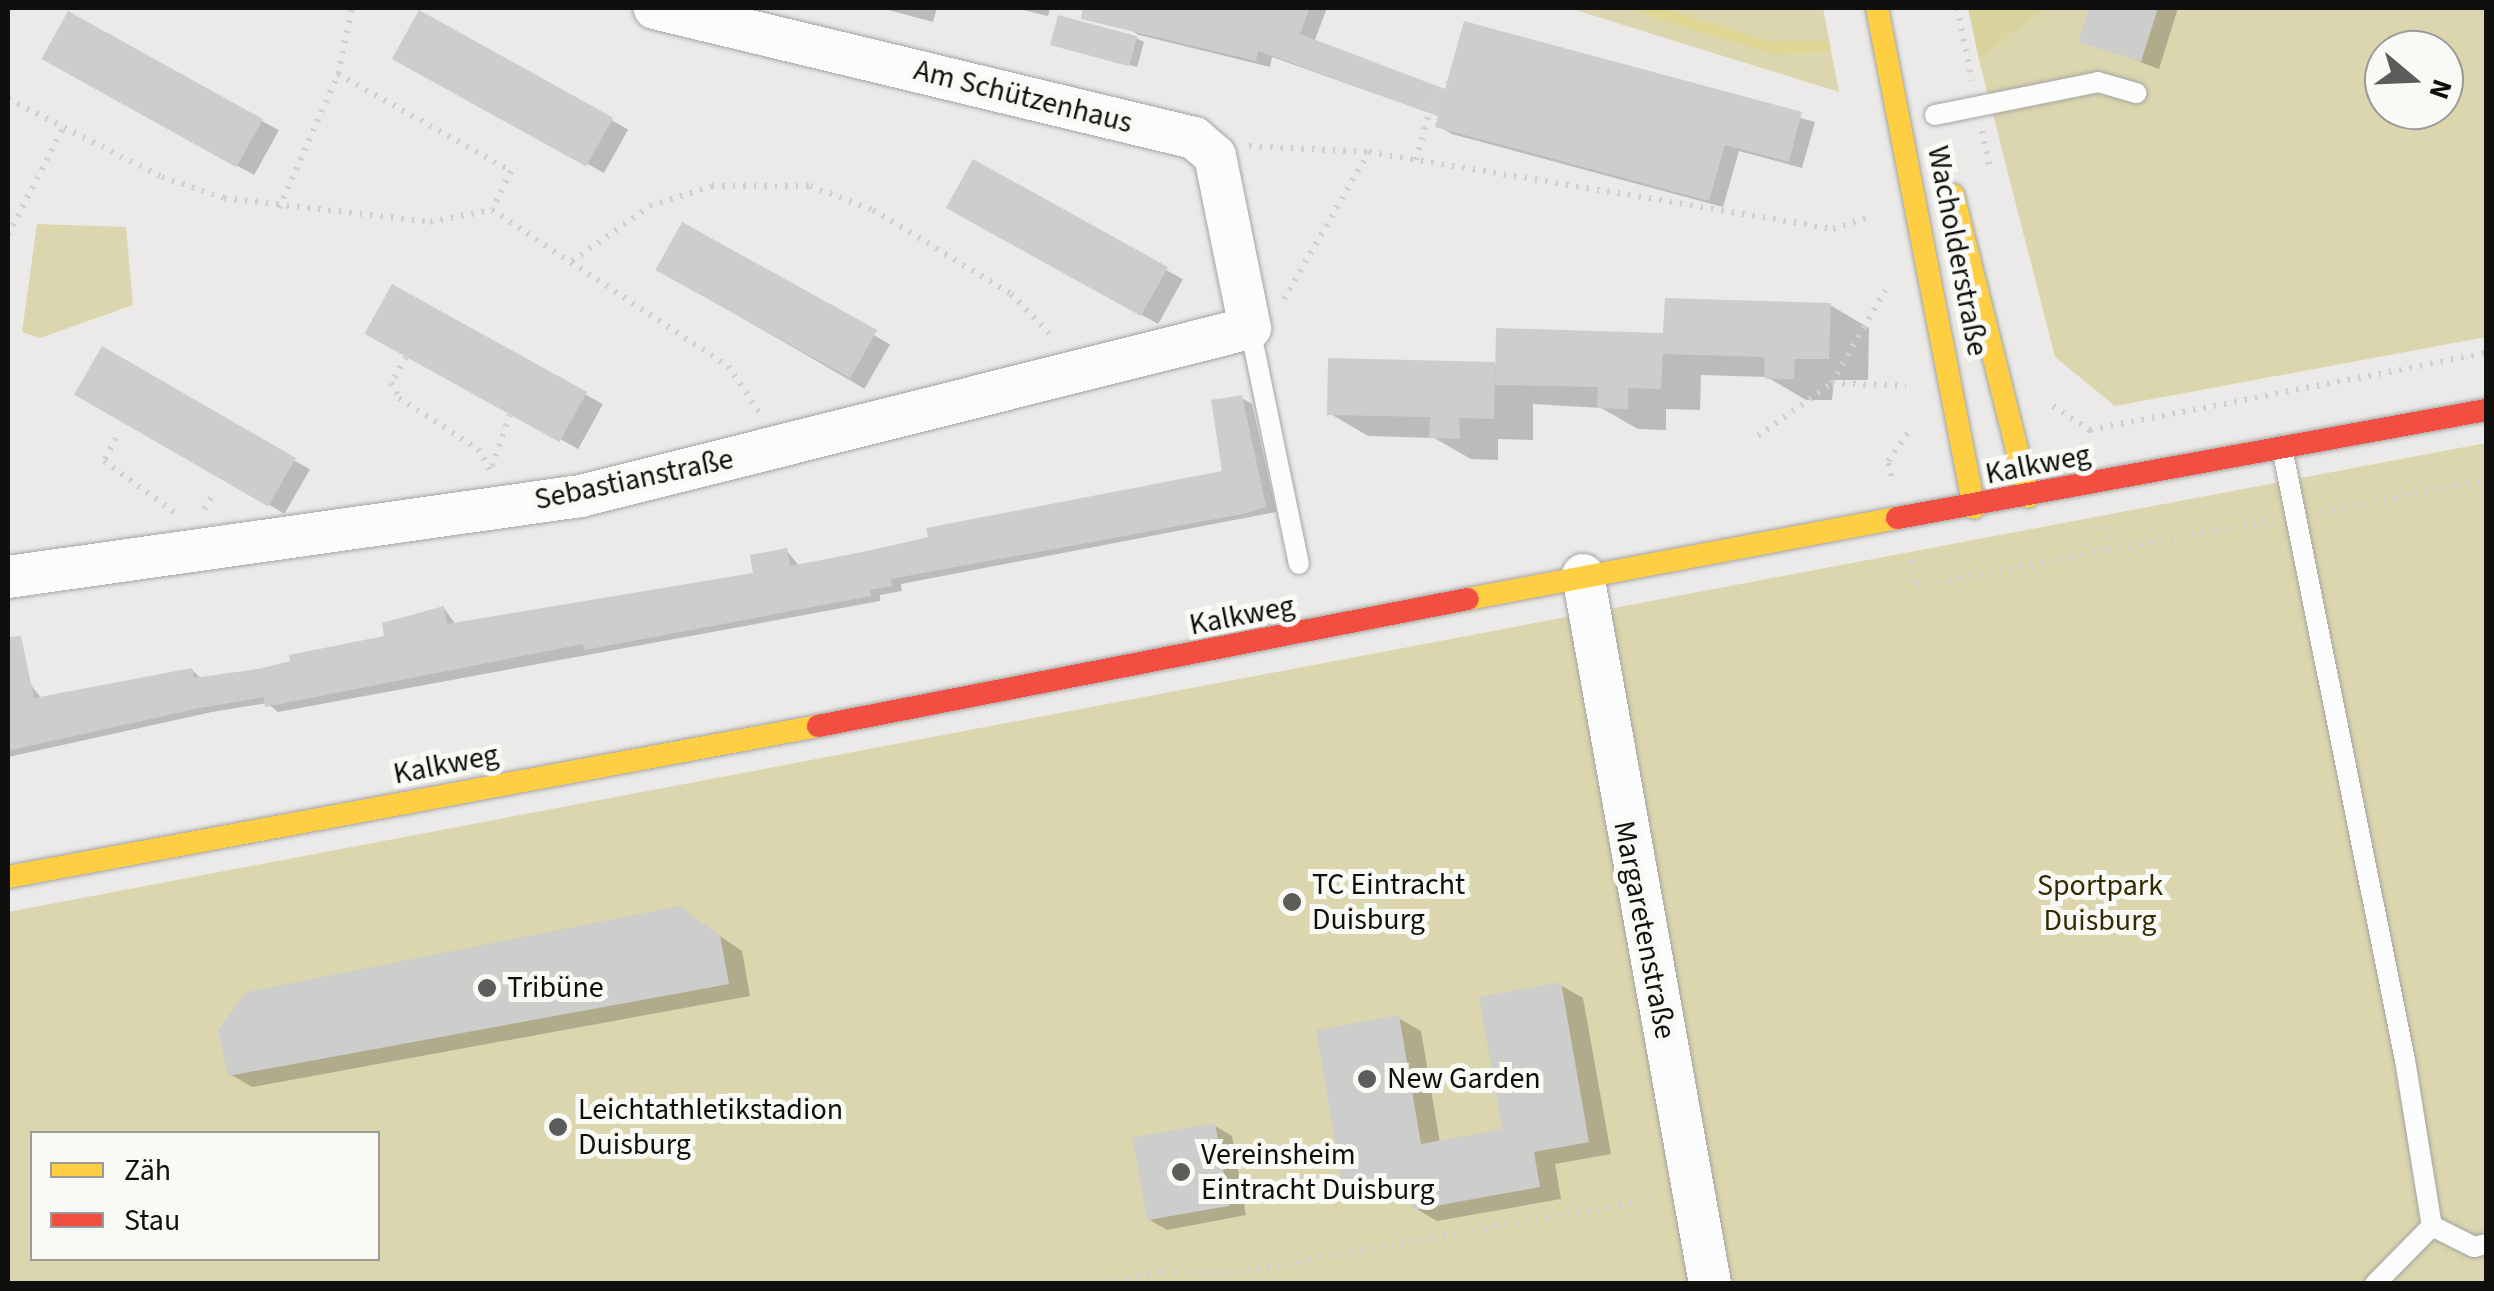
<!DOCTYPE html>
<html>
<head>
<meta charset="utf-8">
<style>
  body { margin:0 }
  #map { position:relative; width:2494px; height:1291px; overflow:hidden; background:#ebeae8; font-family:"Source Sans 3",sans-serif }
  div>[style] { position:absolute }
  .green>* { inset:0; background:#dcd6ae }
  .forest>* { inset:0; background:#d9d39d }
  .shadow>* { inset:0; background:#0003; transform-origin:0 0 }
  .stream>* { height:11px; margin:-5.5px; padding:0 5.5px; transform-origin:5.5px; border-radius:5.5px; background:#ded692 }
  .building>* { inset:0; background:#cdcdcc; transform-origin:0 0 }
  .path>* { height:6px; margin-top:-3px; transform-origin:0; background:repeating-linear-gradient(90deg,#d1d0d0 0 2.5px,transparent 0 10.5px) }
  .roads { filter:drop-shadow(0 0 2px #a5a4a2) drop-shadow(0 0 2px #a5a4a2) }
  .lane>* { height:20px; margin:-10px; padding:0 10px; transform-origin:10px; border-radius:10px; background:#fcfcfc }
  .street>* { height:42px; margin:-21px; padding:0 21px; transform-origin:21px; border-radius:21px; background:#fcfcfc }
  .slow>* { height:22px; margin:-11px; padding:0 11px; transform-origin:11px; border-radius:11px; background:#ffcf43 }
  .jam>* { height:22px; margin:-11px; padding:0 11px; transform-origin:11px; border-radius:11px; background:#f24e42 }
  .dots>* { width:28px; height:28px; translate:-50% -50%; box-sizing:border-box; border:5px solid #f9f9f5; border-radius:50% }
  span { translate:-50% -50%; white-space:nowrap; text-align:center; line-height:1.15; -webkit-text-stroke:10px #f9f9f5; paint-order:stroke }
  .street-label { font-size:30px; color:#0f0f0e }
  .poi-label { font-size:30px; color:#0f0f0e }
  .left { translate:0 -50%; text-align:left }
  .park-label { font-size:30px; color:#302b00 }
  .frame { position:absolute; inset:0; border:10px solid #0f0f0e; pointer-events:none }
  .legend { position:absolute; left:30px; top:1131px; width:350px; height:130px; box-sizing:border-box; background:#f9f9f5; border:2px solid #9b9b99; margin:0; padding:12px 18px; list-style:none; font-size:30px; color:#0f0f0e }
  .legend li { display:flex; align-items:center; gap:20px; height:50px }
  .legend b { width:50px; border:2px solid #9b9b99 }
  .north { position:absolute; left:2364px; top:30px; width:100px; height:100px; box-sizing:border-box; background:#f9f9f5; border:2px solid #9b9b99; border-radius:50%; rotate:109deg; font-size:28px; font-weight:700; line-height:40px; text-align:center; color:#0f0f0e }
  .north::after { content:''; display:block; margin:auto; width:35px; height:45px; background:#5c5c5a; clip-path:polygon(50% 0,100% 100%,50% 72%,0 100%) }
</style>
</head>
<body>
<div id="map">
  <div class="green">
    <i style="clip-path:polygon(1569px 8px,1823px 8px,1839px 92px)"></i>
    <i style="clip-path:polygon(evenodd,2046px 8px,2486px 8px,2486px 337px,2115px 406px,2055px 357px,1979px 60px,2046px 8px,2384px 50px,2444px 50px,2444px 110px,2384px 110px,2384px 50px)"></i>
    <i style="clip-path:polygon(37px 224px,126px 227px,133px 305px,40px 338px,22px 332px)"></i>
    <i style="clip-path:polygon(evenodd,2486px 443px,2486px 1283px,8px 1283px,8px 912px,2486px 443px,32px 1134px,378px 1134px,378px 1258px,32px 1258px,32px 1134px)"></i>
  </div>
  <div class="forest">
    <i style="clip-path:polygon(1968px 8px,2046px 8px,1979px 60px)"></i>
  </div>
  <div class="shadow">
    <i style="clip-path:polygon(881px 8px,937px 8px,933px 22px)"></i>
    <i style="clip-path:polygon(1015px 8px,1050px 8px,1048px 16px)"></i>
    <i style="clip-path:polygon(1130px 8px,1238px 13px,1239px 8px,1327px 8px,1314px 42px,1447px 92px,1466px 24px,1815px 122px,1802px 168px,1739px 151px,1723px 207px,1452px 134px,1438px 126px,1441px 117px,1272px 57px,1270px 67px,1139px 35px,1125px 27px)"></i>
    <i style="clip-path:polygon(2092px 8px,2178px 8px,2159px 69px,2081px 40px)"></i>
    <i style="left:69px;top:14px;width:240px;height:51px;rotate:29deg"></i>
    <i style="left:420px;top:14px;width:238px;height:50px;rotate:29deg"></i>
    <i style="clip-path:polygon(1136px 38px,1144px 42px,1137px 67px,1054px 44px)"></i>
    <i style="left:973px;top:163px;width:240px;height:51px;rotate:29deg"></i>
    <i style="left:683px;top:225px;width:239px;height:51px;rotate:30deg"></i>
    <i style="left:393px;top:288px;width:240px;height:51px;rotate:29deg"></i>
    <i style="clip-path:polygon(1830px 305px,1869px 328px,1868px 380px,1834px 380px,1832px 400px,1806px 400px,1767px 377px,1701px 375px,1700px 410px,1666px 409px,1666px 430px,1638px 429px,1601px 408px,1533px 404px,1533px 440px,1498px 439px,1498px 460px,1471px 459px,1434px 438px,1368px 436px,1329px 413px,1495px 365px)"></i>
    <i style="left:103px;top:350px;width:239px;height:51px;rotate:30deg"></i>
    <i style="clip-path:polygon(1242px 398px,1252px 404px,1276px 512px,901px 584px,902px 591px,880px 595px,880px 601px,278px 712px,267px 703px,212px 712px,8px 757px,8px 688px,30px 684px,42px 699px,192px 670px,203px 680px,259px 671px,387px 638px,444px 608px,456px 625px,756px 575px,787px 551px,799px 566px,1225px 473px)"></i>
    <i style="clip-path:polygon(678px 908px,742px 951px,750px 996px,252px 1087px,230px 1074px)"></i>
    <i style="clip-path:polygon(1560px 985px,1583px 998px,1611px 1154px,1555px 1164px,1561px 1199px,1437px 1221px,1415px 1208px,1412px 1194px,1368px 1201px,1345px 1188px,1398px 1018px,1421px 1031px,1440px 1143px,1505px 1131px)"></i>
    <i style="clip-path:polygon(1215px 1126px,1232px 1136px,1246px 1215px,1167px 1230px,1150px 1220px)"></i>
  </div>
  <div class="stream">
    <i style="left:1644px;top:8px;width:131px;rotate:17.3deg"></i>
    <i style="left:1769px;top:47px;width:54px;rotate:-1.1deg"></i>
  </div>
  <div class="building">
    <i style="clip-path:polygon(1083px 8px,1310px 8px,1300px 34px,1445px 89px,1464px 21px,1802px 112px,1789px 162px,1725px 145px,1709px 201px,1435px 127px,1438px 116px,1258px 51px,1256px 61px,1081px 19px)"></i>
    <i style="clip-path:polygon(2089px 8px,2158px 8px,2141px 62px,2078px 42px)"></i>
    <i style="left:419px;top:10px;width:222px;height:56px;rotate:29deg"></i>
    <i style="left:68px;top:11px;width:223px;height:55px;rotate:29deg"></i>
    <i style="left:1058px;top:15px;width:82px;height:31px;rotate:15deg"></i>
    <i style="left:973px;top:159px;width:223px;height:56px;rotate:29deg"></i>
    <i style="left:682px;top:222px;width:223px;height:55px;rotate:29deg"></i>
    <i style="left:392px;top:284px;width:223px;height:57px;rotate:29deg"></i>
    <i style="clip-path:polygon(1665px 298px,1831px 303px,1829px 359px,1795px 359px,1794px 379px,1765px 379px,1764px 357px,1663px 354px,1661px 389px,1628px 388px,1628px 409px,1597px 408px,1598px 387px,1495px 385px,1496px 328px,1663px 333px)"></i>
    <i style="left:102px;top:346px;width:224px;height:56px;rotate:30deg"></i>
    <i style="clip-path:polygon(1328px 358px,1495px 362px,1494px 419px,1459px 418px,1460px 439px,1429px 438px,1430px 417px,1327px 415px)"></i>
    <i style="clip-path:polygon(1242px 395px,1266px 507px,1243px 514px,891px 579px,892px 586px,870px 590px,871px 596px,654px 637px,584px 650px,583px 644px,265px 707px,264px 697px,200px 708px,11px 750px,8px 745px,8px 637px,21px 636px,34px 698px,192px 668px,194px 678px,258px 669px,290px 661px,289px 655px,384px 636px,382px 623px,444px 606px,447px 624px,753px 573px,750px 555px,787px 548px,790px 566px,883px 548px,928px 537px,926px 528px,1222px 471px,1211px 400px)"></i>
    <i style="clip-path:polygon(679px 906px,720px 935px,729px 984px,228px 1076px,218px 1030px,246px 992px)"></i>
    <i style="clip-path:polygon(1561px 982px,1589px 1142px,1534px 1152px,1540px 1187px,1413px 1210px,1407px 1179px,1343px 1190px,1316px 1030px,1399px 1015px,1421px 1144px,1502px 1129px,1479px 997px)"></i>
    <i style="left:1215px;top:1123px;width:84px;height:84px;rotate:80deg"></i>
  </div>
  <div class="path">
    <i style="left:1957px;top:8px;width:74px;rotate:78.2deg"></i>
    <i style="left:338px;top:74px;width:198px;rotate:29.3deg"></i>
    <i style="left:511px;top:171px;width:43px;rotate:116deg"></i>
    <i style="left:8px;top:99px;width:173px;rotate:26.9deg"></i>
    <i style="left:162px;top:177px;width:65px;rotate:18.7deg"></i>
    <i style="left:224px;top:198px;width:207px;rotate:6.6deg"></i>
    <i style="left:430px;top:222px;width:63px;rotate:-11deg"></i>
    <i style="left:492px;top:210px;width:283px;rotate:33.5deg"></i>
    <i style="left:728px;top:366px;width:59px;rotate:56deg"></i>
    <i style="left:1982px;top:131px;width:38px;rotate:78deg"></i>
    <i style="left:1249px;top:146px;width:120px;rotate:2.9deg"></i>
    <i style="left:1369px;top:152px;width:470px;rotate:9.4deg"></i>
    <i style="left:1833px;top:229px;width:42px;rotate:-18deg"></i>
    <i style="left:1416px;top:160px;width:63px;rotate:-74.4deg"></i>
    <i style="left:1433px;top:99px;width:22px;rotate:-47deg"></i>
    <i style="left:279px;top:208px;width:146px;rotate:-66.2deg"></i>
    <i style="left:338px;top:74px;width:67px;rotate:-78deg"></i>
    <i style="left:8px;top:235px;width:120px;rotate:-62.8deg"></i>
    <i style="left:572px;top:261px;width:95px;rotate:-35.2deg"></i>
    <i style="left:650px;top:206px;width:65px;rotate:-17.9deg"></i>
    <i style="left:712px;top:186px;width:98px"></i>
    <i style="left:810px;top:186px;width:67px;rotate:20.9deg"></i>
    <i style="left:873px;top:210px;width:162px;rotate:31.3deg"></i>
    <i style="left:1011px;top:294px;width:62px;rotate:45.7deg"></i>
    <i style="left:1284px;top:299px;width:170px;rotate:-60deg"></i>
    <i style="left:406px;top:357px;width:30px;rotate:120deg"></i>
    <i style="left:391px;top:383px;width:17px;rotate:62deg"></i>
    <i style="left:399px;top:398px;width:94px;rotate:32.8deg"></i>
    <i style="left:478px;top:449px;width:27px;rotate:59deg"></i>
    <i style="left:1832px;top:383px;width:74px;rotate:2.3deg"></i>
    <i style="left:2053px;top:406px;width:44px;rotate:33deg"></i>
    <i style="left:2090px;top:430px;width:8px;rotate:83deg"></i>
    <i style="left:2090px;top:430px;width:403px;rotate:-11deg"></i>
    <i style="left:1758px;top:436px;width:91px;rotate:-35.6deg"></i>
    <i style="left:1832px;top:383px;width:107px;rotate:-60.3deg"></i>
    <i style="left:116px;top:438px;width:26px;rotate:118deg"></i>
    <i style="left:104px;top:461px;width:88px;rotate:36.2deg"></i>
    <i style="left:492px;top:466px;width:54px;rotate:-70.6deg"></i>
    <i style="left:1891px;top:476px;width:15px;rotate:-101deg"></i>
    <i style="left:1888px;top:461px;width:42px;rotate:-54.8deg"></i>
    <i style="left:204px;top:509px;width:19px;rotate:-58deg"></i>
    <i style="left:2322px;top:512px;width:167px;rotate:-11deg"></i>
    <i style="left:2109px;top:550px;width:164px;rotate:-10.2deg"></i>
    <i style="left:1910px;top:561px;width:26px;rotate:74deg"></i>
    <i style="left:1917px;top:586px;width:195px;rotate:-10.6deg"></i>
    <i style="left:2109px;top:550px;width:26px;rotate:-99deg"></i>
    <i style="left:1095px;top:1284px;width:68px;rotate:-10.2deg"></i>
    <i style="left:1162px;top:1272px;width:74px;rotate:0.8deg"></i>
    <i style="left:1236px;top:1273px;width:427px;rotate:-10.1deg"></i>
  </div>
  <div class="roads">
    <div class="lane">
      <i style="left:1935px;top:115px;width:166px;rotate:-11.4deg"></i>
      <i style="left:2098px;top:82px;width:40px;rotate:16deg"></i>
      <i style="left:1250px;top:328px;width:241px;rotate:78.3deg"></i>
      <i style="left:2282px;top:448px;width:624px;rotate:78.64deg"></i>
      <i style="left:2405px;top:1060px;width:168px;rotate:80.8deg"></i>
      <i style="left:2375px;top:1284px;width:81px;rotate:-45.5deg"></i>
      <i style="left:2432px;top:1226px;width:47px;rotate:26.6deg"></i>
      <i style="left:2474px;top:1247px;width:12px;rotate:-14deg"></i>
    </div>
    <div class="street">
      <i style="left:1583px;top:575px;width:720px;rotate:79.84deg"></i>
      <i style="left:8px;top:577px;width:579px;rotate:-8.05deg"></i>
      <i style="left:581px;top:496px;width:690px;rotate:-14.1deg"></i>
      <i style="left:1250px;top:328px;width:176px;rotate:-101.5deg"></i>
      <i style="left:1215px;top:156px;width:28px;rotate:-139deg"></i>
      <i style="left:1194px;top:138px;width:555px;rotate:-166.46deg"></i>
    </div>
    <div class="slow">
      <i style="left:1877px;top:8px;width:509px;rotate:79.02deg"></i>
      <i style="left:1953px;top:195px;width:311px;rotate:75.9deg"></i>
      <i style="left:1468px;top:599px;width:437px;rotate:-10.7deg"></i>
      <i style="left:8px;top:877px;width:824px;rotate:-10.56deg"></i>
    </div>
    <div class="jam">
      <i style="left:1897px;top:518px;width:599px;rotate:-10.39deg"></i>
      <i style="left:818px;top:726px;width:662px;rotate:-11.06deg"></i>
    </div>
  </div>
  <div class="dots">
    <i style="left:1292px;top:902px;background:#5c5c5a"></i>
    <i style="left:487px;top:988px;background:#5c5c5a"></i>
    <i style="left:1367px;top:1079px;background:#5c5c5a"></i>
    <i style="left:558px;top:1127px;background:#5c5c5a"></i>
    <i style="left:1181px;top:1172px;background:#5c5c5a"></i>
  </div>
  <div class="street-label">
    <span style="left:1023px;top:97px;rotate:14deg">Am Schützenhaus</span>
    <span style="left:1957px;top:251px;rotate:79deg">Wacholderstraße</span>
    <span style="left:2038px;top:465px;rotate:-11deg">Kalkweg</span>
    <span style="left:634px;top:480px;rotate:-12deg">Sebastianstraße</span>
    <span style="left:1242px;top:616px;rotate:-11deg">Kalkweg</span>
    <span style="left:446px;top:765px;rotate:-11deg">Kalkweg</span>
    <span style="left:1644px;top:930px;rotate:79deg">Margaretenstraße</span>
  </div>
  <div class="poi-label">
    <span class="left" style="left:1312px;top:902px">TC Eintracht<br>Duisburg</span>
    <span class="left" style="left:507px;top:988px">Tribüne</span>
    <span class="left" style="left:1387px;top:1079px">New Garden</span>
    <span class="left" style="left:578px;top:1127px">Leichtathletikstadion<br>Duisburg</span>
    <span class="left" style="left:1201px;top:1172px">Vereinsheim<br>Eintracht Duisburg</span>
  </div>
  <div class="park-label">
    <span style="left:2100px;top:903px">Sportpark<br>Duisburg</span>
  </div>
  <div class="frame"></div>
  <ul class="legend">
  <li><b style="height:12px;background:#ffcf43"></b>Zäh</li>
  <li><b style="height:12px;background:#f24e42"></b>Stau</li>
  </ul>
  <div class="north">N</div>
</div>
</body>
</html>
